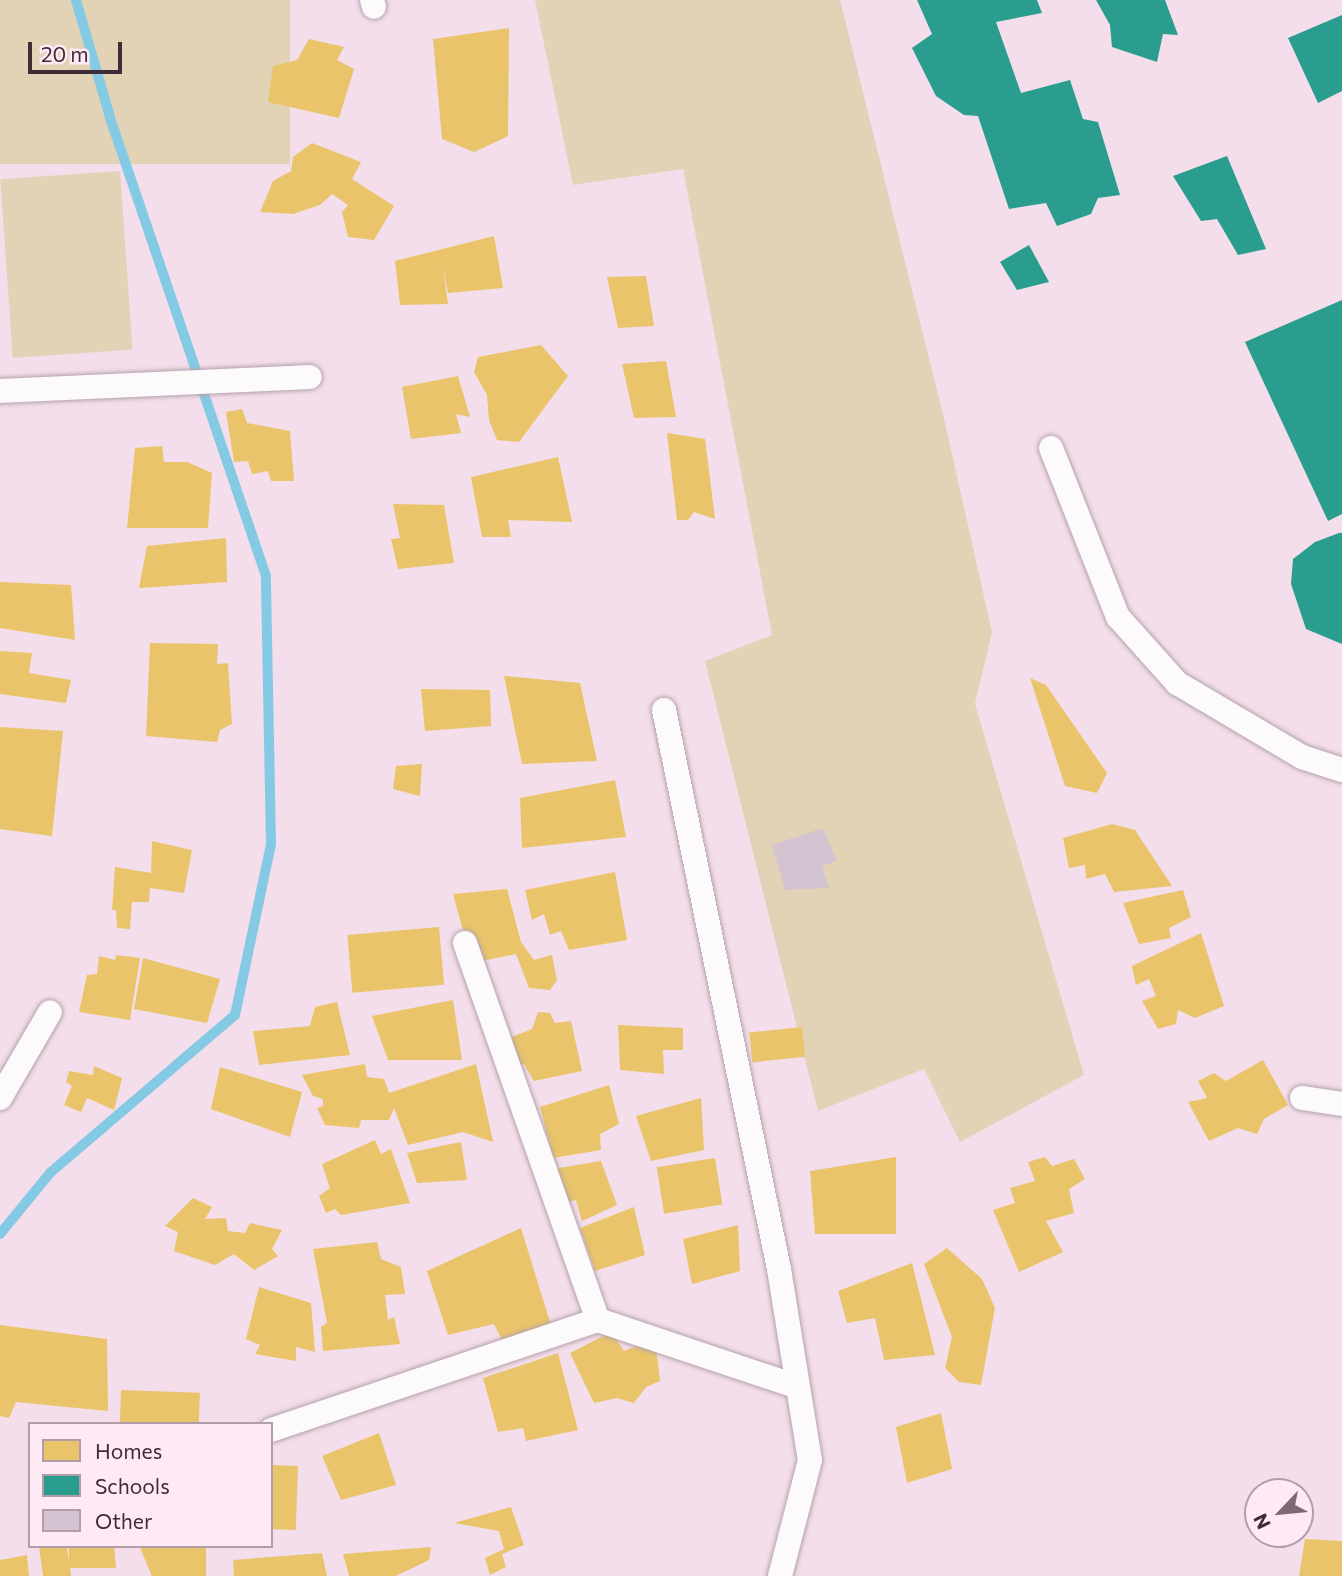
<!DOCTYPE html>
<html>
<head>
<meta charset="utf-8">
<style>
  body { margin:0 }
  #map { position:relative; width:1342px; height:1576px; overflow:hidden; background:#f4deeb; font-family:Commissioner,sans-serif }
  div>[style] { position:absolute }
  .green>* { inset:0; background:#e2d3b7; transform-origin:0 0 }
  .homes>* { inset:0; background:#e9c46a; transform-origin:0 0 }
  .schools>* { inset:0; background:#2a9d8f }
  .stream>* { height:10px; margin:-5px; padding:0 5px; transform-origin:5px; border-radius:5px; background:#85cae5 }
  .building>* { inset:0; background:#d4c4d1 }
  .roads { filter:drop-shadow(0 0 2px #b4a2ac) drop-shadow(0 0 2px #b4a2ac) }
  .street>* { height:24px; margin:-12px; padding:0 12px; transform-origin:12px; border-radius:12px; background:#fdfafc }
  span { translate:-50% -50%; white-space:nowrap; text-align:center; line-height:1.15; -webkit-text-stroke:7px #fdeaf5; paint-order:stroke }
  .legend { position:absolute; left:28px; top:1422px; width:245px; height:126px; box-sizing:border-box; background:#fdeaf5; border:2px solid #b19ea9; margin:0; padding:9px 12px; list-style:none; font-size:21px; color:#3e2c37 }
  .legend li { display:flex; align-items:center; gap:14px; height:35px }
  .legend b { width:35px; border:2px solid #b19ea9 }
  .north { position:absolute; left:1244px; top:1478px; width:70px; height:70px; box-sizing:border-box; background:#fdeaf5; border:2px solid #b19ea9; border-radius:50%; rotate:244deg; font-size:19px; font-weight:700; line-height:28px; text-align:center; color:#3e2c37 }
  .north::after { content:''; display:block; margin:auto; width:24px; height:32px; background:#7e6a76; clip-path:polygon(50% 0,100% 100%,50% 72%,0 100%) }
  .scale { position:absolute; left:28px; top:42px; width:94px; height:32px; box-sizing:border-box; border:4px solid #3e2c37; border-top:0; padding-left:9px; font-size:21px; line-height:24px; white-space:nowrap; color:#3e2c37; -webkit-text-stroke:5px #fdeaf5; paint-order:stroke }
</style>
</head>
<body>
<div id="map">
  <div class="green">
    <i style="left:0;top:0;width:290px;height:164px"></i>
    <i style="clip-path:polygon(535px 0,840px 0,943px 414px,992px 632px,975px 704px,1084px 1075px,960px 1142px,924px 1069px,818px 1111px,705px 661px,772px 635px,683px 169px,573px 185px)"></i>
    <i style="left:120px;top:171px;width:179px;height:120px;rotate:86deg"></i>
  </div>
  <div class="homes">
    <i style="clip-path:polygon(509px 28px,508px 136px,474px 152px,442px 139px,433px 39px)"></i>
    <i style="clip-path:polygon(309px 39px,344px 47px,337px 60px,354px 69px,339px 118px,268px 102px,273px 66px,297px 60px)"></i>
    <i style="clip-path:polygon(312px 143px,361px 162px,352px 179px,394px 206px,374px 240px,348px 237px,342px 212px,348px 205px,332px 194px,320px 205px,293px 214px,260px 212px,273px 181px,291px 171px,293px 157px)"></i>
    <i style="clip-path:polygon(494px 236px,503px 288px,448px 293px,443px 267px,448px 304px,400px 305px,395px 261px)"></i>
    <i style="clip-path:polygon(646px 276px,654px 326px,618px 328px,607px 277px)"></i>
    <i style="clip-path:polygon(541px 345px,568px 376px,519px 442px,497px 440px,489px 420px,487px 395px,474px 372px,478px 357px)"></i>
    <i style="clip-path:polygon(666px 361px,676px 417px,634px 418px,622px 364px)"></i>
    <i style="clip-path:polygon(458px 376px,470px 417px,456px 414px,461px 433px,411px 439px,402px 387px)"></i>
    <i style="clip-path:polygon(242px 409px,247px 423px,290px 431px,294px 481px,271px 481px,268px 471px,252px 474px,248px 461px,234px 462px,226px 412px)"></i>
    <i style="clip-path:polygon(667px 433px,705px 439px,715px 519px,694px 512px,688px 520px,677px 520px)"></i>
    <i style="clip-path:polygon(162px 446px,164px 462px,187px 462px,212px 473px,208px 528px,127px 528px,135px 448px)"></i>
    <i style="clip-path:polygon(558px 457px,572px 522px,508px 520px,511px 537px,482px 537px,471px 477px)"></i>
    <i style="clip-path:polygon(393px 504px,444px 505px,454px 563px,398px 569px,391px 539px,400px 538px)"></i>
    <i style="clip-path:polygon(226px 538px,227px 582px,139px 588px,147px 546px)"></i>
    <i style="clip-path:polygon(0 582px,71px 585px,75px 640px,0 628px)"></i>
    <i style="clip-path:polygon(150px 643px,218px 644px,217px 664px,228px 663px,232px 724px,220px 730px,217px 742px,146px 736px)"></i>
    <i style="clip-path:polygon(0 651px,32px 653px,29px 673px,71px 680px,66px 703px,0 694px)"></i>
    <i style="clip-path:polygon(504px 676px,580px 683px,597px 761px,522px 764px)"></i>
    <i style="clip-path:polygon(1030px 678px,1046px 685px,1107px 773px,1097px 793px,1065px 786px)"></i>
    <i style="clip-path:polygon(421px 689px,490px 690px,491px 726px,425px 731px)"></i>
    <i style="clip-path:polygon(0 727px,63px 731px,52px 836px,0 829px)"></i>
    <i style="clip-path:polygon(422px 764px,420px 796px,393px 789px,396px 766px)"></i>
    <i style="clip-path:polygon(615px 780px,626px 837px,522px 848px,520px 798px)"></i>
    <i style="clip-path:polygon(1112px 824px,1135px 830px,1172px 886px,1114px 892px,1105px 874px,1086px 879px,1085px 865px,1069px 868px,1063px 838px)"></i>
    <i style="clip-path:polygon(152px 841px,192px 850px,184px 893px,150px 888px,149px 902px,132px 902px,130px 929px,117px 928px,116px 910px,112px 910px,115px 867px,151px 873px)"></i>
    <i style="clip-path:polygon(615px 872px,627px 940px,569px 950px,561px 931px,550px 935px,544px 914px,532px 920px,525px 890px)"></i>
    <i style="clip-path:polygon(507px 889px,521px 942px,534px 960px,552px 955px,557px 980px,550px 990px,529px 988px,516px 954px,472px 963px,453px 894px)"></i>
    <i style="clip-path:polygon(1183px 890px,1191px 917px,1169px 928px,1171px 938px,1139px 944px,1123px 903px)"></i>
    <i style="left:439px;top:927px;width:58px;height:92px;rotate:85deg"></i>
    <i style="clip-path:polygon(1201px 933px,1224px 1006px,1195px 1018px,1178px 1010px,1176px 1024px,1158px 1029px,1142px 1001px,1156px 996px,1149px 979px,1136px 985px,1132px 966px)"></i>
    <i style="clip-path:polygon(116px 955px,140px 958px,130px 1020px,79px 1012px,87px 975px,97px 974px,99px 956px,115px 960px)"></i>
    <i style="clip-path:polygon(143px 958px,220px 979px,207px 1023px,134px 1009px)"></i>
    <i style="clip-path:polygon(453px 1000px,462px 1060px,388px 1060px,372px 1016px)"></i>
    <i style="clip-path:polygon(337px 1002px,350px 1055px,259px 1065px,253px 1031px,310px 1026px,315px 1007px)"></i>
    <i style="clip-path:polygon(538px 1012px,550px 1013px,555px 1023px,571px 1021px,582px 1071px,534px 1081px,524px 1064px,509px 1068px,507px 1039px,532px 1029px)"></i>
    <i style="clip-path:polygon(618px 1025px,683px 1028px,683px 1050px,663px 1050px,664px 1074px,620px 1070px)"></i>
    <i style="left:802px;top:1027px;width:30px;height:53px;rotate:84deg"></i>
    <i style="clip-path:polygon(1263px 1060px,1288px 1105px,1264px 1119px,1257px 1134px,1238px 1128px,1209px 1141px,1188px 1102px,1207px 1098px,1198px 1081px,1214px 1073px,1226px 1081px)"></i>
    <i style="clip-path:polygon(365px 1064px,367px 1077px,384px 1079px,389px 1093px,476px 1064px,493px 1142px,463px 1132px,408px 1145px,394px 1108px,389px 1120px,361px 1120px,359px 1128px,325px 1125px,317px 1108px,323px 1106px,323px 1099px,313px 1096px,302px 1075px)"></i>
    <i style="clip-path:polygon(94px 1066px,122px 1078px,114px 1110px,87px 1098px,81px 1112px,64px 1105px,72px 1086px,66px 1082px,69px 1071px,93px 1075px)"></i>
    <i style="clip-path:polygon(220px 1067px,302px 1092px,290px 1137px,211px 1109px)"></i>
    <i style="clip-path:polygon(609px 1085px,619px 1124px,600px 1134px,601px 1150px,553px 1158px,540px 1107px)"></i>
    <i style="clip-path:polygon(701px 1098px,704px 1150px,651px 1161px,636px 1116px)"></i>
    <i style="clip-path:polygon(375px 1140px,381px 1154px,391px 1149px,410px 1203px,341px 1215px,335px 1209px,326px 1213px,319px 1196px,330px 1188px,322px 1164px)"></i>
    <i style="clip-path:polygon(461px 1142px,467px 1180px,417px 1183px,407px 1153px)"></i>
    <i style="clip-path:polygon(896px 1157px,896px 1234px,815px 1234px,810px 1171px)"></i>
    <i style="clip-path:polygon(1045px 1157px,1052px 1166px,1074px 1159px,1085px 1179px,1069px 1189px,1074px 1213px,1046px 1221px,1063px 1252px,1019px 1272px,993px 1210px,1015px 1203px,1010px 1188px,1035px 1181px,1028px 1162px)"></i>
    <i style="left:715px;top:1158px;width:47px;height:59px;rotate:81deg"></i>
    <i style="clip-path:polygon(601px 1161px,617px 1205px,582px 1221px,576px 1200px,564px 1203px,553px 1169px)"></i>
    <i style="clip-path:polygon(193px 1198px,212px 1207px,205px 1219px,226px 1218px,228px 1231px,245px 1233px,250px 1223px,282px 1230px,272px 1249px,278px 1256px,254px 1270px,234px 1254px,215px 1265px,174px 1251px,178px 1232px,165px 1226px)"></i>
    <i style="clip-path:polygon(634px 1207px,645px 1255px,595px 1271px,580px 1228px)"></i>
    <i style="clip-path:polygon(738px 1225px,740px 1271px,692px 1284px,683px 1239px)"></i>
    <i style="clip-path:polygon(521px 1228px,554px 1335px,504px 1344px,494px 1324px,448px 1335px,427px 1271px)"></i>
    <i style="clip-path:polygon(377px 1242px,381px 1259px,401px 1267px,405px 1294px,385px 1295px,388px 1320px,394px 1317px,400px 1344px,323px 1351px,321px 1327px,327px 1323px,313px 1249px)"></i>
    <i style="clip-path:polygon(947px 1248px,982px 1279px,995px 1308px,981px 1385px,959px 1382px,945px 1368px,952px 1337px,924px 1264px)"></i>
    <i style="clip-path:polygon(912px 1263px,935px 1355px,884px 1360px,875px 1318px,847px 1323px,838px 1291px)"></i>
    <i style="clip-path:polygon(259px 1287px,311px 1303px,315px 1352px,296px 1347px,296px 1361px,255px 1354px,260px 1345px,246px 1339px)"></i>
    <i style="clip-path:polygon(0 1325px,107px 1339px,108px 1411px,16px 1402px,9px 1418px,0 1416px)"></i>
    <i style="clip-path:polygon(611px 1332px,624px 1351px,655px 1339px,660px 1381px,646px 1387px,634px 1403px,617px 1398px,594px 1403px,570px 1353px)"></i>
    <i style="clip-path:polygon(558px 1353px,578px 1430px,526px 1441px,523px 1428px,498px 1432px,483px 1378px)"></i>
    <i style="left:121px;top:1390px;width:79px;height:34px;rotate:2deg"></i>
    <i style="clip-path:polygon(941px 1413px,952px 1469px,907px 1483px,896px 1427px)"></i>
    <i style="clip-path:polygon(379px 1433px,396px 1485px,341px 1500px,322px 1456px)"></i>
    <i style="left:271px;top:1465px;width:27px;height:64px;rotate:2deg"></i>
    <i style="clip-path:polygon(511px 1507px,524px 1545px,502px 1554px,506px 1567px,490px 1575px,485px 1558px,504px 1549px,499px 1531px,454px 1523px)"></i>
    <i style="clip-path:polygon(1305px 1539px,1342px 1541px,1342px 1576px,1299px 1576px)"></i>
    <i style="clip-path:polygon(39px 1546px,67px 1546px,69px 1561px,69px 1546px,114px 1546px,116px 1568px,70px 1568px,71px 1576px,43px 1576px)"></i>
    <i style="clip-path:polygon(147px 1546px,206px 1546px,206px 1576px,152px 1576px,140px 1548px)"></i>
    <i style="clip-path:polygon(431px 1547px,429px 1560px,396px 1576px,349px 1576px,343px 1554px)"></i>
    <i style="clip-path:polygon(322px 1553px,327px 1576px,234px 1576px,233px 1560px)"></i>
    <i style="clip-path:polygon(27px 1555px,29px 1576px,0 1576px,0 1560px)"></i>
  </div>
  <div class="schools">
    <i style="clip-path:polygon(917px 0,1037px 0,1042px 13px,996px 22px,1021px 93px,1070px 80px,1083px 119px,1098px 122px,1120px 195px,1098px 198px,1091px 214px,1057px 226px,1046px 203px,1009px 209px,978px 116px,964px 115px,936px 96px,912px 48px,932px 34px)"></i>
    <i style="clip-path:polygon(1096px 0,1165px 0,1178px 35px,1163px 34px,1157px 62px,1112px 47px,1110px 25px)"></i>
    <i style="clip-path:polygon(1342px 15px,1342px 91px,1318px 103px,1288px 38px)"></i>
    <i style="clip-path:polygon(1227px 156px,1266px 249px,1238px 255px,1217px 219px,1201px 221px,1173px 176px)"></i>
    <i style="clip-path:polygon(1029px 245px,1049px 282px,1017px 290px,1000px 262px)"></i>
    <i style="clip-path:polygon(1342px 300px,1342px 514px,1328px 521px,1245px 342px)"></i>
    <i style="clip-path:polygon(1339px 533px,1342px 533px,1342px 644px,1306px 629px,1291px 584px,1293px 559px,1315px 542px)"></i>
  </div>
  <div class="stream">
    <i style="left:0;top:1234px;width:80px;rotate:-50.6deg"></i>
    <i style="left:51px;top:1172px;width:242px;rotate:-40.5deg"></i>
    <i style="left:235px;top:1015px;width:175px;rotate:-78.1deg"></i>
    <i style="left:271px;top:844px;width:268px;rotate:-91.1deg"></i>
    <i style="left:266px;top:576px;width:485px;rotate:-108.8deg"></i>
    <i style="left:110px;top:117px;width:122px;rotate:-106.2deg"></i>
  </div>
  <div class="building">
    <i style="clip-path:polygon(823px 828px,837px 861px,822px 866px,829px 888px,785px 890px,772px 845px)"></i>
  </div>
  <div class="roads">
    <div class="street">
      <i style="left:372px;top:0;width:7px;rotate:74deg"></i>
      <i style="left:0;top:391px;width:310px;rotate:-2.6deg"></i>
      <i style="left:1051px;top:448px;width:182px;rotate:68.4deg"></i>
      <i style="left:1118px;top:617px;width:89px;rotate:48.2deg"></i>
      <i style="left:1177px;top:683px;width:145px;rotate:30.6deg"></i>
      <i style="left:1302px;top:757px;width:42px;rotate:18deg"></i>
      <i style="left:664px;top:710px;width:571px;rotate:78.38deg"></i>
      <i style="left:779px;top:1269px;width:193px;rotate:80.8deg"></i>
      <i style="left:810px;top:1460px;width:120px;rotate:104.5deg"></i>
      <i style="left:465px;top:943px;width:400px;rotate:70.6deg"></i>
      <i style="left:0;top:1098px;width:99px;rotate:-59.8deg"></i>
      <i style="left:1302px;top:1098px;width:40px;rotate:8.5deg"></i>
      <i style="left:271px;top:1430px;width:345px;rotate:-18.6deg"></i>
      <i style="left:598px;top:1320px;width:211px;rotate:18.5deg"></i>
    </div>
  </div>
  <ul class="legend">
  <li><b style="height:19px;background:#e9c46a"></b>Homes</li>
  <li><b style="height:19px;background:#2a9d8f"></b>Schools</li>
  <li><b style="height:19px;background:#d4c4d1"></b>Other</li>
  </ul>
  <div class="north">N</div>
  <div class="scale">20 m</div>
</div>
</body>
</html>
